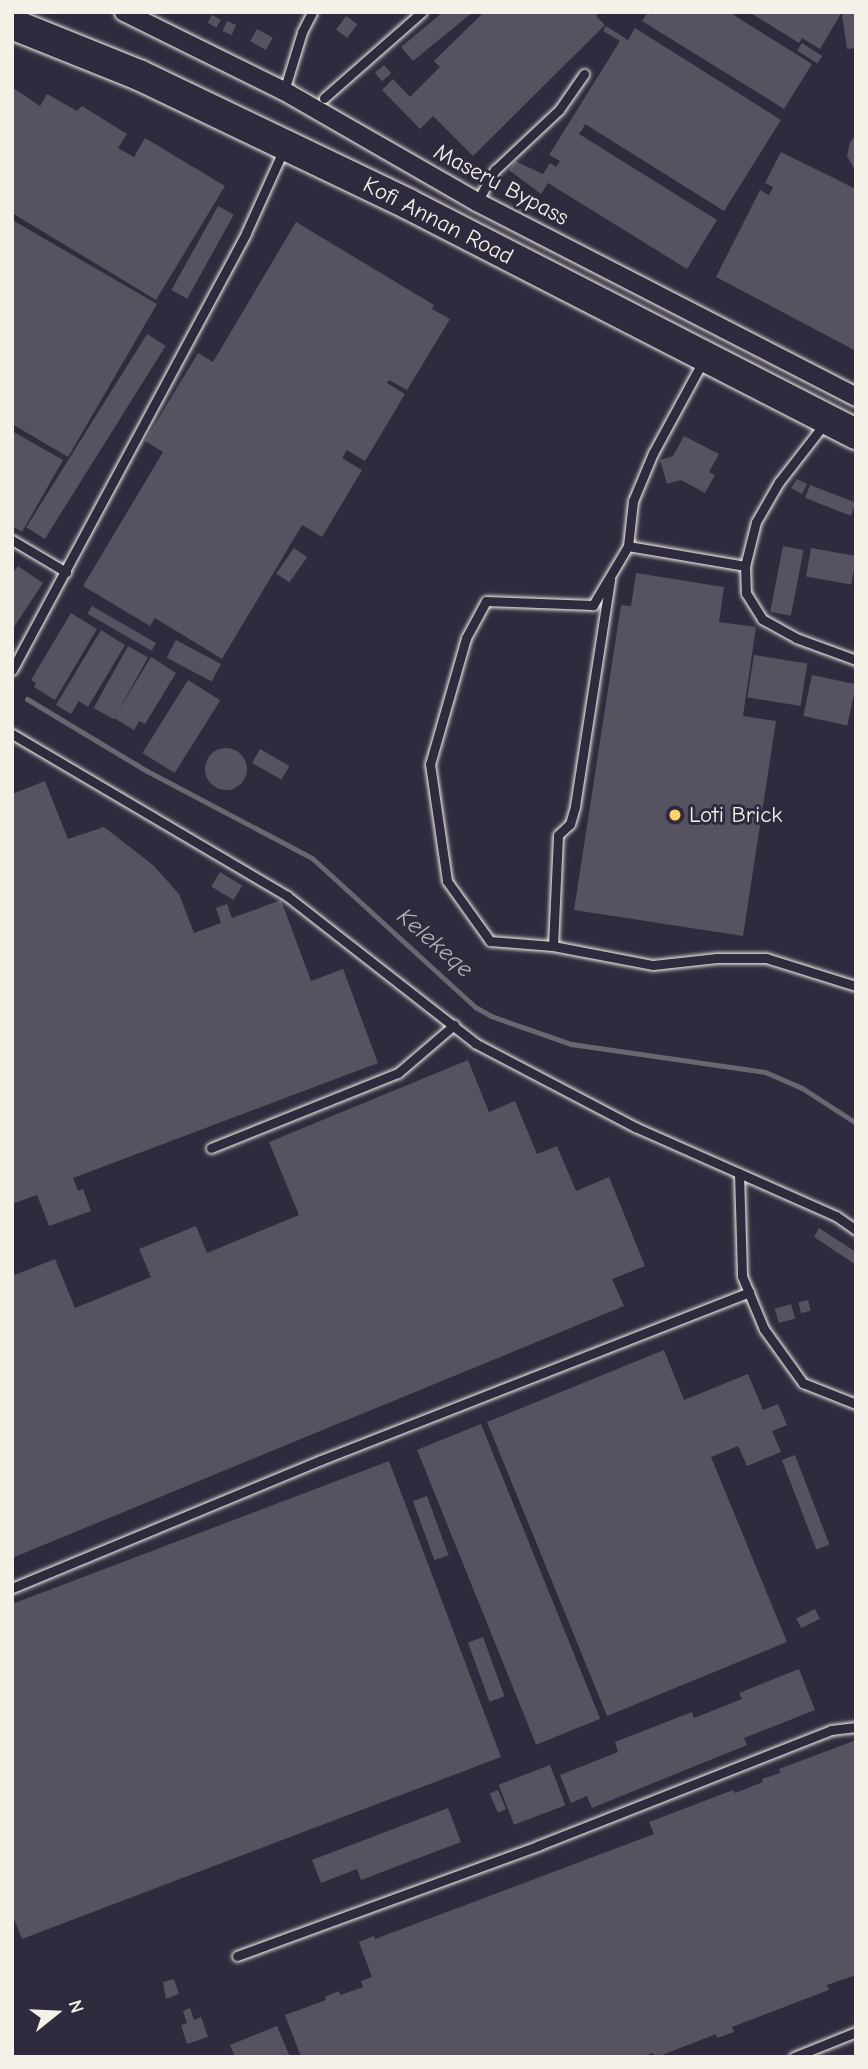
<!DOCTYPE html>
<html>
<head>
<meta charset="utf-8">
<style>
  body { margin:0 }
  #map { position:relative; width:868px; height:2069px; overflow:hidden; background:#2f2a3d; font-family:"Comic Neue",sans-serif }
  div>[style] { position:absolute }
  .stream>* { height:5px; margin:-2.5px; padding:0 2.5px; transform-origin:2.5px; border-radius:2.5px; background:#6a6670 }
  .building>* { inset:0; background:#56525f; transform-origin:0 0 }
  .round { border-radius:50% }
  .roads { filter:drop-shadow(0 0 2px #f4f1e8) drop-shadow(0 0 2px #f4f1e8) }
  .service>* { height:9px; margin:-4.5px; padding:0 4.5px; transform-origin:4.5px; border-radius:4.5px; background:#2f2a3d }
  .minor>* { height:18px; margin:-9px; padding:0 9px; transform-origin:9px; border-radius:9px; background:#2f2a3d }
  .primary>* { height:30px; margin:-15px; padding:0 15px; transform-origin:15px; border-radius:15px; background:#2f2a3d }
  .dots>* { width:19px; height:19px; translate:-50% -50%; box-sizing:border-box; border:4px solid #2f2a3d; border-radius:50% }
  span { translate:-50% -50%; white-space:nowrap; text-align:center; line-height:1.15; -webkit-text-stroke:6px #2f2a3d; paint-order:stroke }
  .street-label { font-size:23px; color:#f4f1e8 }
  .poi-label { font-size:23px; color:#f4f1e8 }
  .left { translate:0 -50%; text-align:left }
  .water-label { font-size:24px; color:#b6b2b2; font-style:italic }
  .frame { position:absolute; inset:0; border:14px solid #f4f1e8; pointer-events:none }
  .north { position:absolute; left:21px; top:1978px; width:70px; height:70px; -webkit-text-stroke:5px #2f2a3d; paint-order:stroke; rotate:72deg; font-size:19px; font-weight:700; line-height:28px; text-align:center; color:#f4f1e8 }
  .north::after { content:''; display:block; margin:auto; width:24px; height:32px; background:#f4f1e8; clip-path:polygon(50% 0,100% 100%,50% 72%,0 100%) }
</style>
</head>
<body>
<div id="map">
  <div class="stream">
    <i style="left:27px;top:699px;width:140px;rotate:31deg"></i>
    <i style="left:147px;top:771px;width:187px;rotate:27.8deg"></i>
    <i style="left:312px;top:858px;width:221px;rotate:42.4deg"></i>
    <i style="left:475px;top:1007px;width:18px;rotate:29deg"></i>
    <i style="left:491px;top:1016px;width:85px;rotate:19.3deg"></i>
    <i style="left:571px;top:1044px;width:196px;rotate:8.2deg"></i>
    <i style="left:765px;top:1072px;width:40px;rotate:23.4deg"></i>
    <i style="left:802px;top:1088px;width:64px;rotate:32.9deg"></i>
  </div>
  <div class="building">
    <i style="clip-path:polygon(443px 12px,473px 12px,413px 61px,401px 47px)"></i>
    <i style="clip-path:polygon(484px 12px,599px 12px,596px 16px,605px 25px,473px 156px,433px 116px,420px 129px,382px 90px,393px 79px,410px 97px,440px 67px,434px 61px)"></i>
    <i style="clip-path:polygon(648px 12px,652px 15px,654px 12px,729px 12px,812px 64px,784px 109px,642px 21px)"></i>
    <i style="clip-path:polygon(749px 12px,842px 12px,820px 49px,802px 38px,799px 43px)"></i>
    <i style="clip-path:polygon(851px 12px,856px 12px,856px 48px,847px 49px,842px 15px)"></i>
    <i style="left:212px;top:15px;width:10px;height:9px;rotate:29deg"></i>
    <i style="left:346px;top:16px;width:14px;height:17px;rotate:36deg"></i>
    <i style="left:227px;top:21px;width:10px;height:11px;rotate:24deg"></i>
    <i style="clip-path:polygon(606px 26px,628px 40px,635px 28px,781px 120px,724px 211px,585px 124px,582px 130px,579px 134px,717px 220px,687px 269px,548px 183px,541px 194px,509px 170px,515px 161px,543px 174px,550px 163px,556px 167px,560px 161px,549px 155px,620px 41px,603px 31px)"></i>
    <i style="left:257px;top:29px;width:18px;height:14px;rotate:29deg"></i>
    <i style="left:802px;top:43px;width:24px;height:9px;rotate:33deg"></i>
    <i style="left:384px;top:65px;width:11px;height:12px;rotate:49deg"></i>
    <i style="clip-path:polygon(12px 87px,40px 106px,47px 94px,77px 111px,82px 106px,127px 134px,118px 148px,134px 157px,145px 138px,225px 186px,156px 300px,12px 213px)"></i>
    <i style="clip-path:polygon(856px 135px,856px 172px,847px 156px,850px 142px)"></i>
    <i style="clip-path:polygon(781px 152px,856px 189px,856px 351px,716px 277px,760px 190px,769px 195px,773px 187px,765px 183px)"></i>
    <i style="left:218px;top:206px;width:18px;height:96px;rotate:29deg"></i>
    <i style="clip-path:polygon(14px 221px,157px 304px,68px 457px,12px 424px)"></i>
    <i style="clip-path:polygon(296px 222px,434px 305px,432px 309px,450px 319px,407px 390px,389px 380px,387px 383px,405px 394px,365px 461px,347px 450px,342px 458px,362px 470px,322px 537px,302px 525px,222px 659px,155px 618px,150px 626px,83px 586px,163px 452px,145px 441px,198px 353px,213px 362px)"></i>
    <i style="left:147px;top:334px;width:22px;height:228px;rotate:32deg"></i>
    <i style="clip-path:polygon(12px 431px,63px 460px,22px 532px,12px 526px)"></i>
    <i style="clip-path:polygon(684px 436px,719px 454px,709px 472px,715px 475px,705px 493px,681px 480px,667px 484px,660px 460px,673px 456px)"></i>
    <i style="clip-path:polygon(797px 479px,807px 484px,802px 494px,791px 488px)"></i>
    <i style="left:810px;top:485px;width:49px;height:14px;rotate:21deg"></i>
    <i style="left:783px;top:546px;width:21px;height:67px;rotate:11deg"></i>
    <i style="left:294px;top:548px;width:16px;height:31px;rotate:35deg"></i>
    <i style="left:811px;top:548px;width:46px;height:29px;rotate:10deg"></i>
    <i style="clip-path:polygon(18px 566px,43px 583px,12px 630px,12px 574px)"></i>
    <i style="clip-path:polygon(636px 573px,724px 587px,719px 622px,756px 627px,743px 716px,776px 721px,743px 936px,574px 910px,621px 605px,631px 606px)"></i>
    <i style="left:92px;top:606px;width:74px;height:9px;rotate:30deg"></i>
    <i style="clip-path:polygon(71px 613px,97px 629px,55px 700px,34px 687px,36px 683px,31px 680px)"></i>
    <i style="clip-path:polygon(101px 630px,125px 645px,88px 707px,79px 701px,71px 714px,56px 705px)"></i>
    <i style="left:176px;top:640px;width:51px;height:20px;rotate:28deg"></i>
    <i style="left:128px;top:646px;width:23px;height:71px;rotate:29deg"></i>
    <i style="left:754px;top:655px;width:54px;height:43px;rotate:9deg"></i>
    <i style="clip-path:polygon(151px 657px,176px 673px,145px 724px,139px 721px,134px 730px,114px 718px)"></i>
    <i style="left:812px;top:675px;width:45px;height:42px;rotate:12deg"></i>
    <i style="left:188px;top:680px;width:38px;height:86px;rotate:32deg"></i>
    <i class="round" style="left:205px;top:748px;width:42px;height:42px"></i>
    <i style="left:260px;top:749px;width:34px;height:16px;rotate:30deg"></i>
    <i style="clip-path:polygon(45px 781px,68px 839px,104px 827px,153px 865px,179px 894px,194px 933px,221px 923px,216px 908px,227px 904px,232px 918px,281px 900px,311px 981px,343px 969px,378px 1063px,73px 1178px,78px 1191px,83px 1189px,91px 1211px,49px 1226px,37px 1195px,12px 1204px,12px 794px)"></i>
    <i style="left:220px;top:872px;width:26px;height:17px;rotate:31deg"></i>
    <i style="clip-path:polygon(468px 1060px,489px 1112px,515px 1101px,537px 1154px,557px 1146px,576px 1191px,609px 1177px,645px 1266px,612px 1279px,624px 1306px,12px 1558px,12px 1276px,55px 1259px,75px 1308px,151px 1277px,139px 1249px,196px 1226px,207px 1253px,299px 1215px,269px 1142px)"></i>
    <i style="clip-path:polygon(819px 1228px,856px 1252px,856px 1265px,814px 1237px)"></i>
    <i style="left:808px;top:1300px;width:11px;height:10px;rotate:75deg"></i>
    <i style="left:791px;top:1304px;width:15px;height:17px;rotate:74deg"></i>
    <i style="clip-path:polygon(664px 1350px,684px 1400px,748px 1374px,763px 1410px,778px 1404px,787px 1425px,772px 1431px,781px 1452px,747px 1466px,738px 1446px,711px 1457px,787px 1642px,607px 1716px,487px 1422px)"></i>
    <i style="left:481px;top:1424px;width:318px;height:69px;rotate:68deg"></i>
    <i style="left:795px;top:1455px;width:96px;height:14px;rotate:69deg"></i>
    <i style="clip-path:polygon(389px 1461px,501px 1757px,22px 1939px,12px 1914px,12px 1604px)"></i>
    <i style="left:427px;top:1496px;width:63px;height:15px;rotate:70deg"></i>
    <i style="left:815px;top:1609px;width:11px;height:21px;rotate:63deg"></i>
    <i style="left:483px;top:1637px;width:63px;height:16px;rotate:70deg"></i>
    <i style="clip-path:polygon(799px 1669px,815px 1710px,744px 1738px,747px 1745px,592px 1808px,587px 1796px,571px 1803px,560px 1775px,618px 1752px,615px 1742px,692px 1712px,694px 1718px,742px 1699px,739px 1693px)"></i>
    <i style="clip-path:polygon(856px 1740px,856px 1975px,827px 1985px,829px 1990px,732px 2027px,734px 2032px,717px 2038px,716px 2034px,657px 2057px,652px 2053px,644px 2057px,301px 2057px,285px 2015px,326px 2000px,325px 1997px,339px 1991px,340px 1995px,363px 1987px,361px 1981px,372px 1977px,359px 1942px,374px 1936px,375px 1939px,654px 1834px,649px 1822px,733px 1790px,735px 1793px,763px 1782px,762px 1779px,780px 1773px,779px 1769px)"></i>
    <i style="left:550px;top:1765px;width:43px;height:55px;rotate:69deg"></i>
    <i style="left:498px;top:1790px;width:21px;height:9px;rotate:67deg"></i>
    <i style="clip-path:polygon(448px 1808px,461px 1842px,361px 1880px,357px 1869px,321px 1883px,312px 1860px)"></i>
    <i style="clip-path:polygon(174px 1979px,179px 1994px,166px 1999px,163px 1982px)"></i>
    <i style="clip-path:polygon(190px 2008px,194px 2020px,201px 2017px,208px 2037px,187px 2044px,181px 2025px,187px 2023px,183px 2011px)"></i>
    <i style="clip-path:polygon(277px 2026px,290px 2057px,235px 2057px,230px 2045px)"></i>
  </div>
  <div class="roads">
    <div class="service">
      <i style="left:284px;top:91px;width:62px;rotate:-73deg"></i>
      <i style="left:302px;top:32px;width:22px;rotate:-63deg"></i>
      <i style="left:324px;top:98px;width:130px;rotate:-41.3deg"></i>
      <i style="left:477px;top:202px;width:37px;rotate:-61deg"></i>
      <i style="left:495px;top:170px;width:88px;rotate:-43.2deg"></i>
      <i style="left:559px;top:110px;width:44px;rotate:-55.2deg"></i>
      <i style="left:703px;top:361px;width:105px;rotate:118.5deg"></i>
      <i style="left:653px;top:453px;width:52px;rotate:112.6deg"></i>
      <i style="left:633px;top:501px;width:45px;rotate:96.3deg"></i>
      <i style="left:628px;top:546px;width:69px;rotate:120.7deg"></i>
      <i style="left:593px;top:605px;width:107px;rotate:-177.9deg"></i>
      <i style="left:486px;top:601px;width:42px;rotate:118.4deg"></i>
      <i style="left:466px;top:638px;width:131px;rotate:105.9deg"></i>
      <i style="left:430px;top:764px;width:118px;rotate:81.7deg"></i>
      <i style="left:447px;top:881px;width:74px;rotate:54.4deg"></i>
      <i style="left:490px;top:941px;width:63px;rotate:4.5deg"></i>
      <i style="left:553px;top:946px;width:102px;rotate:10.8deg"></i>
      <i style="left:653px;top:965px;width:64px;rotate:-6.2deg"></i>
      <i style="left:717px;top:958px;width:49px"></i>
      <i style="left:766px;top:958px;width:94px;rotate:17.3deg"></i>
      <i style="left:825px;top:423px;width:75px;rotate:127.9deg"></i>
      <i style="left:779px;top:482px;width:46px;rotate:119.9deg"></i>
      <i style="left:756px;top:522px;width:45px;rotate:104deg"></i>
      <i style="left:745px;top:566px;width:27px;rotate:88deg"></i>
      <i style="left:746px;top:593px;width:31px;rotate:58deg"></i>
      <i style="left:762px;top:619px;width:39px;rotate:29deg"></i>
      <i style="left:796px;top:638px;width:64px;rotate:20.1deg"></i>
      <i style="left:12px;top:540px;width:63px;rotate:30.7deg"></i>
      <i style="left:628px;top:546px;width:119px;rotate:9.7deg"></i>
      <i style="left:12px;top:670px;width:496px;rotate:-61.8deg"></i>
      <i style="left:246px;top:233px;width:90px;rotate:-65.7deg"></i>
      <i style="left:12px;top:734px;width:319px;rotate:30.5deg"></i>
      <i style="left:287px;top:896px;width:239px;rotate:38deg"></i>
      <i style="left:475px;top:1043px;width:181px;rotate:27.7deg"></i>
      <i style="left:635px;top:1127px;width:220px;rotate:23.9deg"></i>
      <i style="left:836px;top:1216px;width:24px;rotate:35deg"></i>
      <i style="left:553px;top:946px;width:111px;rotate:-87.4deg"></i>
      <i style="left:558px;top:835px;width:16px;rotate:-43deg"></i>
      <i style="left:570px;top:824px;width:19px;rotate:-74deg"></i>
      <i style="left:575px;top:806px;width:230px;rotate:-81.2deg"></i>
      <i style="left:211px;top:1148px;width:201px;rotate:-21.9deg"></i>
      <i style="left:398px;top:1073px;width:74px;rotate:-40.6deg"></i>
      <i style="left:739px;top:1173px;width:103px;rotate:88.3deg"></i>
      <i style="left:742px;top:1276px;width:57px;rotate:67.5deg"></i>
      <i style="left:764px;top:1329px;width:67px;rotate:54.2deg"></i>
      <i style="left:803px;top:1383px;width:57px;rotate:21.6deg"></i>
      <i style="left:12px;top:1588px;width:334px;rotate:-22.5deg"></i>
      <i style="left:321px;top:1460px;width:460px;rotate:-21.4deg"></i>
      <i style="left:237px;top:1956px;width:320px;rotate:-20.1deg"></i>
      <i style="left:537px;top:1846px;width:316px;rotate:-21.5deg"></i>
      <i style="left:831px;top:1730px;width:25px;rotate:-7deg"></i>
      <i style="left:794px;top:2057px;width:67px;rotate:-22deg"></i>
    </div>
    <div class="minor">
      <i style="left:124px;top:12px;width:178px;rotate:26.3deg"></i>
      <i style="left:284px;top:91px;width:223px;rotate:29.9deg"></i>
      <i style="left:477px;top:202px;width:426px;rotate:27.2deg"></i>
    </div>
    <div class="primary">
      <i style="left:12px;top:24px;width:137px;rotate:21.9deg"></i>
      <i style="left:139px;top:75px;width:298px;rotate:25.6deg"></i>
      <i style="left:408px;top:204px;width:504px;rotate:27.18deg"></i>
    </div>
  </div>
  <div class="dots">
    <i style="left:675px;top:815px;background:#ffd166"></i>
  </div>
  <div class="street-label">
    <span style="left:501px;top:185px;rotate:28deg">Maseru Bypass</span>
    <span style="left:438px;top:221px;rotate:27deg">Kofi Annan Road</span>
  </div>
  <div class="poi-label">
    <span class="left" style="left:689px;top:815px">Loti Brick</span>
  </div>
  <div class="water-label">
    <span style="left:435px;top:943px;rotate:41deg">Kelekeqe</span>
  </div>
  <div class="frame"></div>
  <div class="north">N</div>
</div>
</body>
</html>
